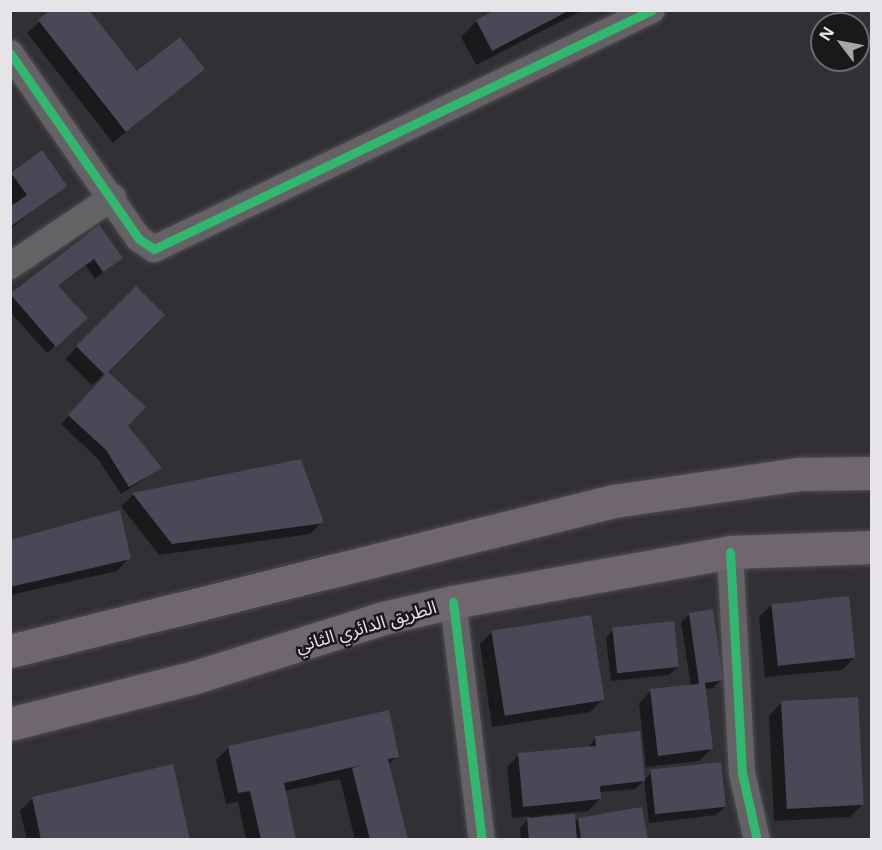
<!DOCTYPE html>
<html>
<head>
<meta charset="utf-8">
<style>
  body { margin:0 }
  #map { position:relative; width:882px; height:850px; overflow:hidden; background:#333035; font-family:"Noto Sans","Noto Sans Arabic",sans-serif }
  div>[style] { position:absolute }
  .shadow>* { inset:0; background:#0007; transform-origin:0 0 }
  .building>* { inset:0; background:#4c4757; transform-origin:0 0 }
  .roads { filter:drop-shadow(0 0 2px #504d52) drop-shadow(0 0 2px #504d52) }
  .street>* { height:26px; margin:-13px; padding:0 13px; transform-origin:13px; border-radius:13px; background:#646265 }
  .primary>* { height:33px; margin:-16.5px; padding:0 16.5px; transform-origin:16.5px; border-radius:16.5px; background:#6f666f }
  .cycleway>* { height:9px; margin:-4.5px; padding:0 4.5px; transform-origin:4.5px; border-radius:4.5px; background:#33b770 }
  span { translate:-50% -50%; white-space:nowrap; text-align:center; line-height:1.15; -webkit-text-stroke:5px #1a181b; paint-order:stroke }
  .street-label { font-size:18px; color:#e7e4e9 }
  .frame { position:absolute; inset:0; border:12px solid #e7e4e9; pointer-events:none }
  .north { position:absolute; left:810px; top:12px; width:60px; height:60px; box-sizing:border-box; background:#1a181b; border:2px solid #6c6a6d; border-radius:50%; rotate:302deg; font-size:16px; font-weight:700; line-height:24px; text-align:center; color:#e7e4e9 }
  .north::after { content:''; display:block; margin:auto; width:21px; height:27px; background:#a8a5aa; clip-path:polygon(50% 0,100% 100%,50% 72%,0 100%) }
</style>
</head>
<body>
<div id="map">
  <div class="shadow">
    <i style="clip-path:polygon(53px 10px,136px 73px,203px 69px,113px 143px,27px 33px)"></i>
    <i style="clip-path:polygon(498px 10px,583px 10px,476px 65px,461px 37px,477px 21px)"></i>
    <i style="clip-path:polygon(12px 174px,65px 185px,10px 229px,10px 209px,14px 205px,10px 200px)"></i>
    <i style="clip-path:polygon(99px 227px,121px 257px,95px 279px,86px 266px,57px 287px,78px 326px,47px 353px,10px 312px,10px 296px)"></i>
    <i style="left:136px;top:288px;width:38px;height:100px;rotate:45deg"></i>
    <i style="clip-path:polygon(108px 374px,126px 426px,160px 468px,121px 494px,98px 459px,61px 424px)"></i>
    <i style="clip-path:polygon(300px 461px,322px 522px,310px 534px,159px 555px,121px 506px,133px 495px)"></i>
    <i style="clip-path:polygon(10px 542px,129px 558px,117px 571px,10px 595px)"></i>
    <i style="clip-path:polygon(771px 605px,854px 658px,842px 670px,765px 677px,759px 617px)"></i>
    <i style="clip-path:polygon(690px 614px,721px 680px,713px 688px,705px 689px,711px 749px,699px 761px,646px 767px,639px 703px,651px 691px,691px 686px,681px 622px)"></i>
    <i style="clip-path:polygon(614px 630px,678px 667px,669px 675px,611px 681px,606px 638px)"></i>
    <i style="clip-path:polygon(492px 632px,603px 699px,590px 712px,492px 727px,480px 644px)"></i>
    <i style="clip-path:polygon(781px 703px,862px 805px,850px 817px,774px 821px,769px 716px)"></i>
    <i style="clip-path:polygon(387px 712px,397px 756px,388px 765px,406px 840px,355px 840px,340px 779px,284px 791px,295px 840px,246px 840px,238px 802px,226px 804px,216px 760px,228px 748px)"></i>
    <i style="clip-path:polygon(596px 737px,644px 780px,652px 772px,725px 807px,716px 815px,649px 823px,644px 781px,635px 789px,599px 792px,600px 799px,588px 811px,537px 816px,574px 823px,578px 819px,646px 840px,521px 840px,520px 828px,531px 816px,512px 818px,507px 767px,519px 755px,588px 748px)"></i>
    <i style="clip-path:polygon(172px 766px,189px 840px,27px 840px,20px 811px,32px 799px)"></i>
  </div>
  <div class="building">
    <i style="clip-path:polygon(50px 10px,89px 10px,137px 71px,180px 37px,205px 69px,126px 132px,38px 20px)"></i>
    <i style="clip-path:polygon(495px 10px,570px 10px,492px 51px,476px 20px)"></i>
    <i style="clip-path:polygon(42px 150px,67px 186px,10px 227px,10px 207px,27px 195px,11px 173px)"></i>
    <i style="clip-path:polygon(99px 225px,123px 258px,103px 272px,94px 259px,58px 286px,88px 318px,56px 347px,10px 294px)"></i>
    <i style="clip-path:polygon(136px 286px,165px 315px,108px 372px,146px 407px,128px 426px,162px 468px,129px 487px,106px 450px,68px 415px,105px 375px,76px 346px)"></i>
    <i style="clip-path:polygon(301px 459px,324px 523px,172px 544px,132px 493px)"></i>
    <i style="clip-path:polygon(120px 510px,131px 559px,10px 587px,10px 540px)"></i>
    <i style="left:849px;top:596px;width:62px;height:78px;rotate:84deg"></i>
    <i style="clip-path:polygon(713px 609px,723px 680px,705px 683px,713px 749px,658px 756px,650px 689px,699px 684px,689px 613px)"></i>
    <i style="left:591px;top:615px;width:86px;height:101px;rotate:81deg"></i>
    <i style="left:674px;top:621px;width:46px;height:62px;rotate:84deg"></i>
    <i style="left:858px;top:697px;width:108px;height:77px;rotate:87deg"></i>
    <i style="clip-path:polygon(389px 710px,399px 757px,388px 759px,408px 840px,370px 840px,352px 768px,366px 764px,284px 783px,296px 840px,261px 840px,250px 791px,238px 793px,228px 746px)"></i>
    <i style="clip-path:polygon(640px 731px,645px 781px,600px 786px,601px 799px,523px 807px,518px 753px,596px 746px,595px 736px)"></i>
    <i style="left:721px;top:762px;width:45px;height:71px;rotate:84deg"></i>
    <i style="clip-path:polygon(173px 764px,190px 840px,41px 840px,32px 797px)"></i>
    <i style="clip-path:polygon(642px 807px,648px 840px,581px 840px,578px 818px)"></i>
    <i style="clip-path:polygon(575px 814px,577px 840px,529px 840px,527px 818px)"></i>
  </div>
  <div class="roads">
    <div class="street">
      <i style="left:10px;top:53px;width:226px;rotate:55.3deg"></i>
      <i style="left:139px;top:239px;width:18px;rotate:34deg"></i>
      <i style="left:154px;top:249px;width:552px;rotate:-25.64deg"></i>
      <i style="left:10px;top:266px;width:124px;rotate:-33.8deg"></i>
      <i style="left:730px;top:552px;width:221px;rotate:86.9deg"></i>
      <i style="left:742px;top:773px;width:69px;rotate:77.4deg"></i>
      <i style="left:453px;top:602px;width:240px;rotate:83.1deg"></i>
    </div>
    <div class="primary">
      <i style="left:10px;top:651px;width:622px;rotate:-13.95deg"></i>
      <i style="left:614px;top:501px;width:186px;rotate:-8.3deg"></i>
      <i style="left:798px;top:474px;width:74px;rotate:-0.8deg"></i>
      <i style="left:10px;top:724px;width:188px;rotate:-14.2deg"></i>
      <i style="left:192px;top:678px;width:200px;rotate:-17.4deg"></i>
      <i style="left:383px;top:618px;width:72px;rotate:-12.9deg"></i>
      <i style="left:453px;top:602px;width:281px;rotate:-10.2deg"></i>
      <i style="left:730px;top:552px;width:142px;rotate:-2deg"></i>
    </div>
  </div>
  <div class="cycleway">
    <i style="left:10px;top:53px;width:226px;rotate:55.3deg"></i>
    <i style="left:139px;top:239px;width:18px;rotate:34deg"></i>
    <i style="left:154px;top:249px;width:552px;rotate:-25.64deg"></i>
    <i style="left:730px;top:552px;width:221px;rotate:86.9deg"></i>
    <i style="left:742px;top:773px;width:69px;rotate:77.4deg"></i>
    <i style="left:453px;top:602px;width:240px;rotate:83.1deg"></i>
  </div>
  <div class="street-label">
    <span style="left:366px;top:626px;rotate:-16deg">الطريق الدائري الثاني</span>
  </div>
  <div class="frame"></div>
  <div class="north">N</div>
</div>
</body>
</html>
